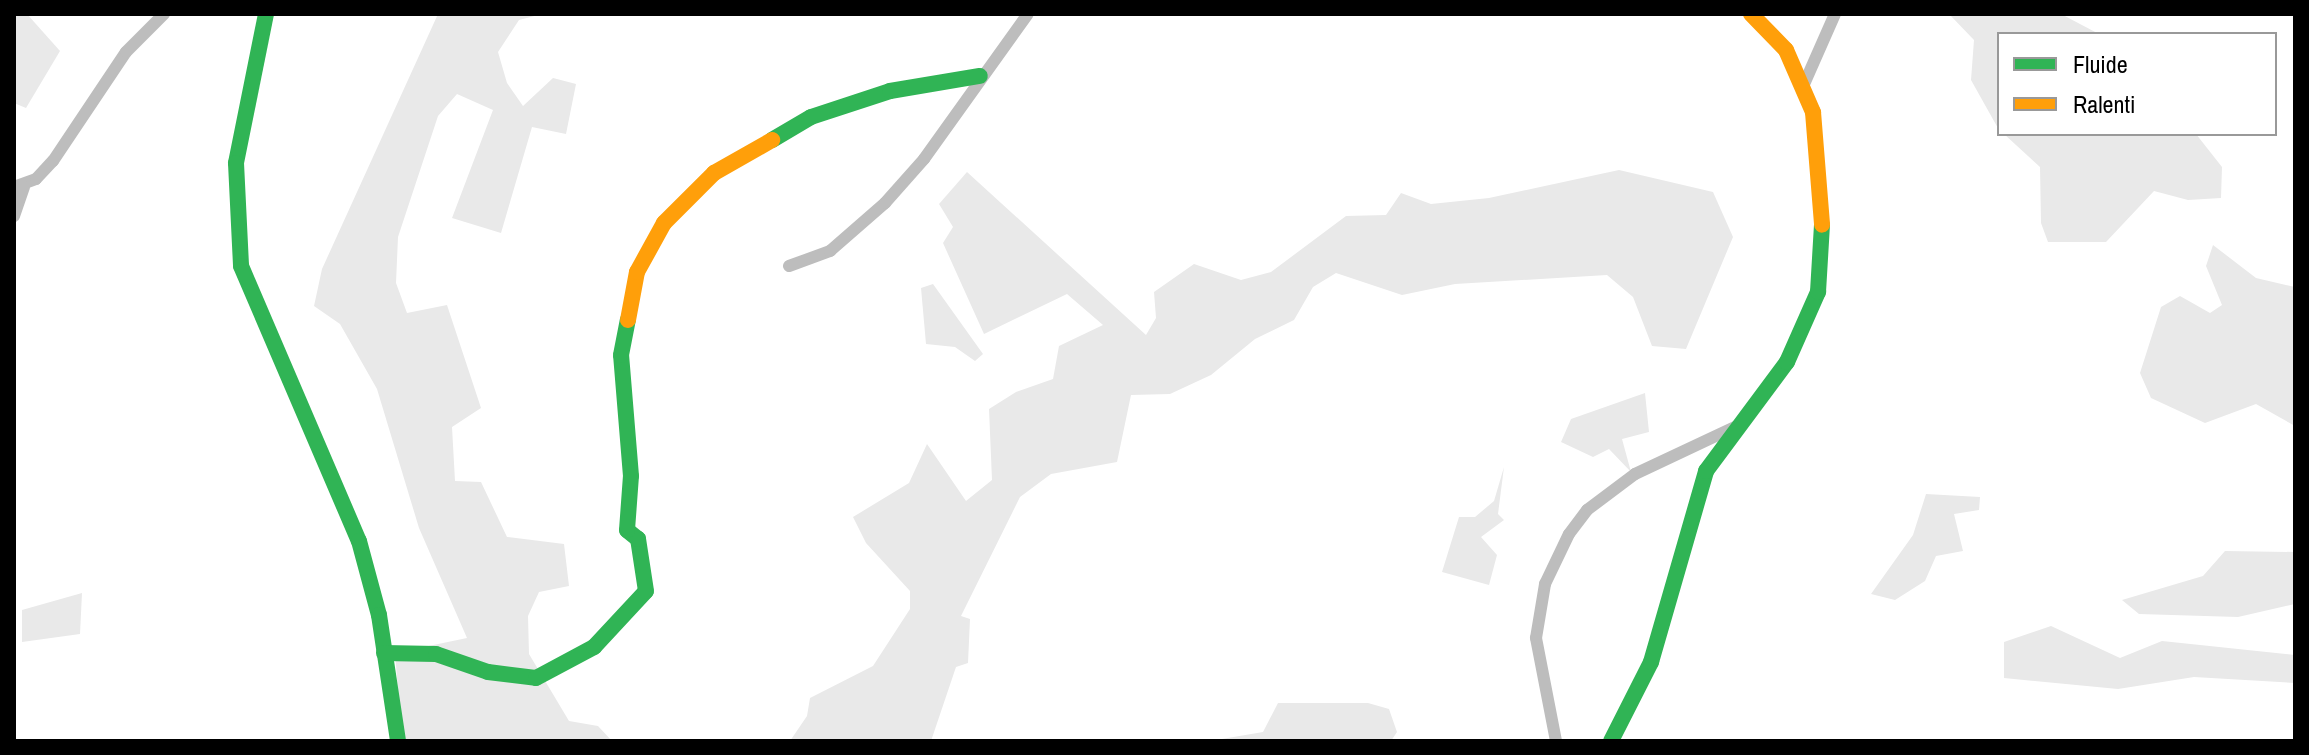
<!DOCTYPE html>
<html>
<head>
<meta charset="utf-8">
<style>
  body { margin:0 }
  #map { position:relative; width:2309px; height:755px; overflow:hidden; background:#fff; font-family:"Archivo Narrow",sans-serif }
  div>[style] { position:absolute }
  .green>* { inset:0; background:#e9e9e9 }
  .street>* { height:12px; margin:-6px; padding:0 6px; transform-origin:6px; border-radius:6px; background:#bdbdbd }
  .fast>* { height:16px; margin:-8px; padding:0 8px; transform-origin:8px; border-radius:8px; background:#30b455 }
  .slow>* { height:16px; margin:-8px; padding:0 8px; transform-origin:8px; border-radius:8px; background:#ff9f0a }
  span { translate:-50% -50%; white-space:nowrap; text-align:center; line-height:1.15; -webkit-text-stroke:7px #fff; paint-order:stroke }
  .frame { position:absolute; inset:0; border:16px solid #000; pointer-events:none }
  .legend { position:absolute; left:1997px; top:32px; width:280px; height:104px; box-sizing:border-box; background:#fff; border:2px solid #999; margin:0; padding:10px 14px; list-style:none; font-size:24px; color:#000 }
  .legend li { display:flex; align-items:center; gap:16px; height:40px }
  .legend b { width:40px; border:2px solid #999 }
</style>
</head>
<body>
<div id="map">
  <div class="green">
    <i style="clip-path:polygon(14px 14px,27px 14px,60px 51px,26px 108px,14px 103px)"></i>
    <i style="clip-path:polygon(438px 14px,542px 14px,519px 20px,498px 52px,507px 83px,523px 106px,553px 78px,576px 84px,566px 134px,532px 127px,501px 233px,452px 218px,493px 110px,457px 94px,438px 116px,398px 237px,396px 283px,407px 313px,447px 305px,481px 408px,452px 427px,455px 481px,481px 482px,507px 537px,564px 544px,569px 586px,539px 592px,528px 616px,529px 654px,569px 721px,598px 726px,612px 741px,402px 741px,395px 653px,467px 638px,419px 528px,377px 389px,340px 324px,314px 306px,322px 269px)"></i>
    <i style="clip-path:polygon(1949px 14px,2061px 14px,2099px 34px,1999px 34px,1999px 130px,1971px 80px,1974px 40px)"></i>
    <i style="clip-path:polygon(2004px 134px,2196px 134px,2222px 167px,2221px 198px,2188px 200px,2154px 191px,2106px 242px,2048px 242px,2041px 223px,2040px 167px)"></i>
    <i style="clip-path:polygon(1619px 170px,1713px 192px,1733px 237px,1686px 349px,1652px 346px,1633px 297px,1607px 275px,1455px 284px,1402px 295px,1336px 273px,1313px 287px,1294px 320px,1255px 339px,1211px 375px,1170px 394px,1131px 395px,1117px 462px,1051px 474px,1020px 497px,961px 616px,970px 619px,968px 663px,956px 667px,931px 741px,790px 741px,807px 716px,810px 698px,873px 666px,910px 609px,910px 591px,866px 543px,853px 517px,909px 483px,927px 444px,966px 501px,992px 480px,989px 409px,1016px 392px,1053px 379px,1059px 346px,1103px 325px,1067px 294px,984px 334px,943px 243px,953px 227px,939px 204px,967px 172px,1146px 335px,1156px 318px,1154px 292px,1194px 264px,1241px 280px,1271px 272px,1346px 216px,1386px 215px,1401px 193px,1431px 204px,1489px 198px)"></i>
    <i style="clip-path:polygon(2213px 245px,2256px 278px,2295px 287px,2295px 426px,2256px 404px,2205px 423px,2151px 398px,2140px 373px,2161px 307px,2180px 296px,2210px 313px,2222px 305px,2206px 266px)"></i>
    <i style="clip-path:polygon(933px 284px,983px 354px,975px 361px,955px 347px,926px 344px,921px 288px)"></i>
    <i style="clip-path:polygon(1645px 393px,1649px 432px,1622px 439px,1631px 472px,1609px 449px,1593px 457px,1561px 442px,1571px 419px)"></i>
    <i style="clip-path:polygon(1504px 467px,1498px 514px,1504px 520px,1481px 537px,1497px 555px,1489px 585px,1442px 572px,1459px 517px,1475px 517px,1494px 501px)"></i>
    <i style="clip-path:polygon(1926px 494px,1980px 497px,1979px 510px,1954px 514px,1963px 551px,1936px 556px,1925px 581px,1895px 600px,1871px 594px,1913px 535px)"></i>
    <i style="clip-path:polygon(2225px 551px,2295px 552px,2295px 604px,2238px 617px,2139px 614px,2122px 600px,2203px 576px)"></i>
    <i style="clip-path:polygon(82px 593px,80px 634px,22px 642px,22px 610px)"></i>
    <i style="clip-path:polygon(2051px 626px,2120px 658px,2162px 641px,2295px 655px,2295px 683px,2194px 677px,2118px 689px,2004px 678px,2004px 642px)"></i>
    <i style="clip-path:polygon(1278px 703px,1368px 703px,1389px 709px,1397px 732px,1391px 741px,1210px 741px,1263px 732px)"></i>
  </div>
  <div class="street">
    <i style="left:1805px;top:82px;width:74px;rotate:-66.2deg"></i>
    <i style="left:14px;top:187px;width:23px;rotate:-20deg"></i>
    <i style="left:36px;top:179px;width:25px;rotate:-47deg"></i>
    <i style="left:53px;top:161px;width:131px;rotate:-56.2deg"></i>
    <i style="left:126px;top:52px;width:54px;rotate:-45deg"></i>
    <i style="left:14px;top:216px;width:31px;rotate:-71deg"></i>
    <i style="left:789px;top:266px;width:44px;rotate:-20.1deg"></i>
    <i style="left:830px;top:251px;width:73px;rotate:-41.1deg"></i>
    <i style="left:885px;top:203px;width:59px;rotate:-48.4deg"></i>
    <i style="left:924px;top:159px;width:178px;rotate:-54.4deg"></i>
    <i style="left:1556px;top:741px;width:105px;rotate:-101deg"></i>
    <i style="left:1536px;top:638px;width:55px;rotate:-80.5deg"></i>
    <i style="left:1545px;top:584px;width:55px;rotate:-64.4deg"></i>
    <i style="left:1569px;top:534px;width:30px;rotate:-53deg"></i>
    <i style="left:1587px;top:510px;width:60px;rotate:-36.9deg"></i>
    <i style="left:1635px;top:474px;width:113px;rotate:-25.2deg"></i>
  </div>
  <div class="fast">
    <i style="left:266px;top:14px;width:152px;rotate:101.4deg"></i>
    <i style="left:236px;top:163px;width:103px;rotate:87.2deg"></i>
    <i style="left:241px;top:266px;width:299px;rotate:66.8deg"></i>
    <i style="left:359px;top:541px;width:77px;rotate:74.9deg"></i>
    <i style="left:379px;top:615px;width:127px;rotate:81.4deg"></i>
    <i style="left:772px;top:140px;width:45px;rotate:-30.5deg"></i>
    <i style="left:811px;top:117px;width:83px;rotate:-18.2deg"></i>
    <i style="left:890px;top:91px;width:91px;rotate:-9.5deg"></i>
    <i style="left:384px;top:653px;width:52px;rotate:1.1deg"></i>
    <i style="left:436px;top:654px;width:55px;rotate:19.1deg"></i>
    <i style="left:488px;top:672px;width:48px;rotate:7.1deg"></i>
    <i style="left:536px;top:678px;width:66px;rotate:-28.1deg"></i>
    <i style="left:594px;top:647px;width:76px;rotate:-47.1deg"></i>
    <i style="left:646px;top:591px;width:53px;rotate:-98.7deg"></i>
    <i style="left:638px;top:539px;width:14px;rotate:-141deg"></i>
    <i style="left:627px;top:530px;width:54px;rotate:-85.8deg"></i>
    <i style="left:631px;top:476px;width:121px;rotate:-94.7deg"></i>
    <i style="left:621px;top:355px;width:36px;rotate:-79deg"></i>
    <i style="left:1611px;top:741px;width:89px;rotate:-63.1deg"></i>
    <i style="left:1651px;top:662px;width:199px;rotate:-73.9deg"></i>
    <i style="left:1706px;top:471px;width:136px;rotate:-53.4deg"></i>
    <i style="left:1787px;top:362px;width:77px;rotate:-66.1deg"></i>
    <i style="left:1818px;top:292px;width:67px;rotate:-86.6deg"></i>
  </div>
  <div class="slow">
    <i style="left:1751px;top:14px;width:50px;rotate:45.8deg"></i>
    <i style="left:1786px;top:50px;width:68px;rotate:66.5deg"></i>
    <i style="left:1813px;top:112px;width:113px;rotate:85.4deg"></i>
    <i style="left:628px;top:320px;width:49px;rotate:-79.4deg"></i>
    <i style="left:637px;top:272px;width:56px;rotate:-61.1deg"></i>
    <i style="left:664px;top:223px;width:71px;rotate:-45deg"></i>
    <i style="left:714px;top:173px;width:67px;rotate:-29.6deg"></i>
  </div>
  <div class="frame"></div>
  <ul class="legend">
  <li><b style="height:10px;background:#30b455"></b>Fluide</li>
  <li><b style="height:10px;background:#ff9f0a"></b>Ralenti</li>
  </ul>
</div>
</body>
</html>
